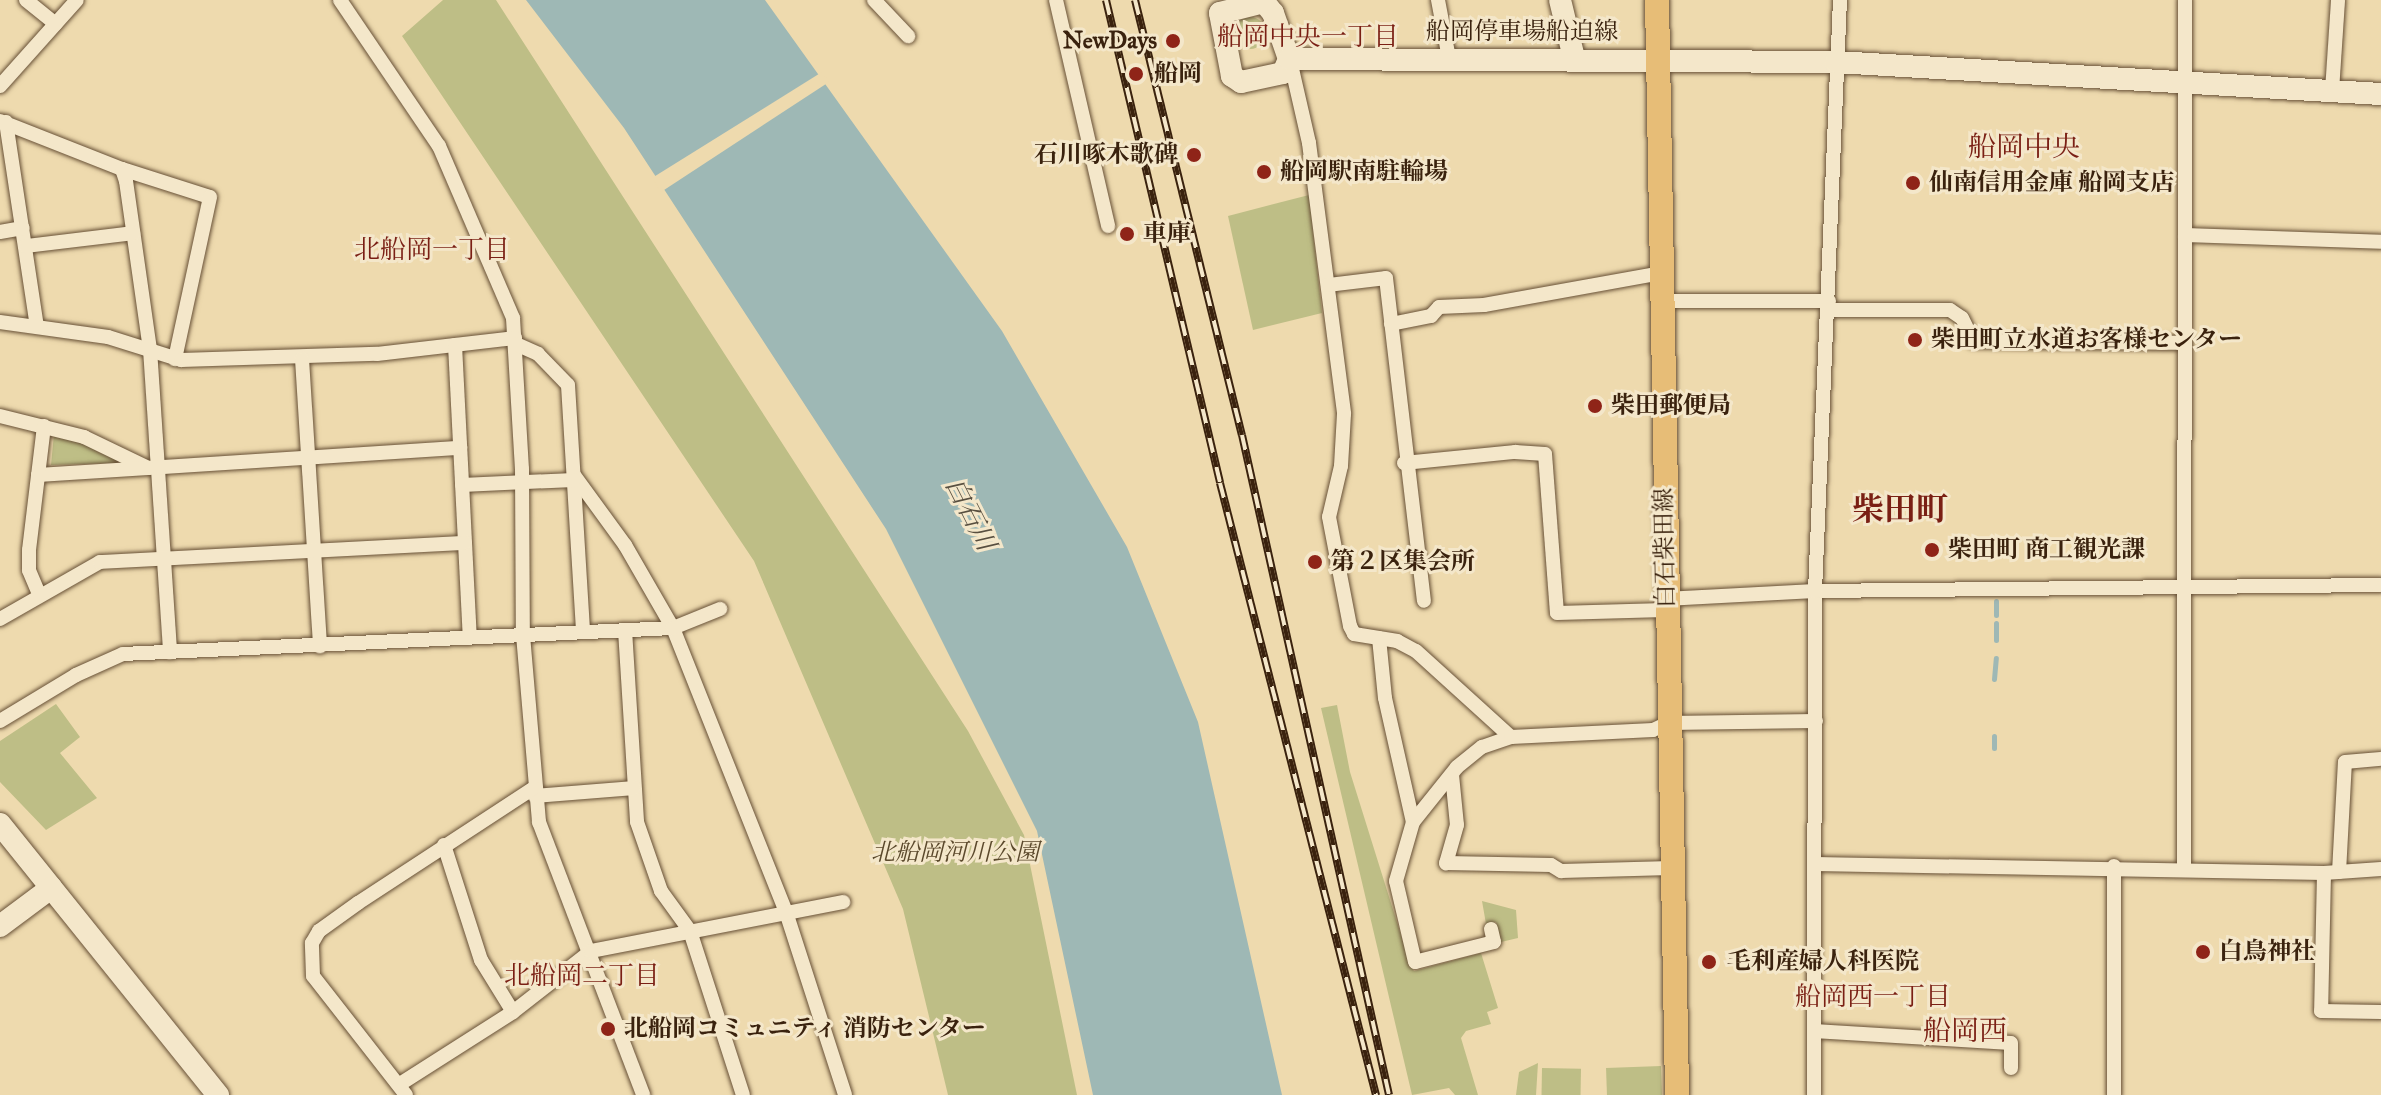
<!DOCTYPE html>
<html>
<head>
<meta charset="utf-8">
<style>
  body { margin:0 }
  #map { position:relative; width:2381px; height:1095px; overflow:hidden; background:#eedaae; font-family:"IM FELL Great Primer","Noto Serif JP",serif }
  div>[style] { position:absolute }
  .green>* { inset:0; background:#bebe86; transform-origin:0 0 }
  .round { border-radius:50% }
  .water>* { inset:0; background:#9eb8b5 }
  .pier>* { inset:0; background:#eedaae }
  .stream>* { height:5px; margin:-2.5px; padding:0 2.5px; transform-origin:2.5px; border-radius:2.5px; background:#9eb8b5 }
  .roads { filter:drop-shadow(0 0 2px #675036) drop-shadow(0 0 2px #675036) }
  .street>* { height:14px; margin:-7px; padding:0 7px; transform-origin:7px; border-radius:7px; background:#f4e7ca }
  .secondary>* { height:22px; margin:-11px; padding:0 11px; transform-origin:11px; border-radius:11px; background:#f4e7ca }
  .primary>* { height:24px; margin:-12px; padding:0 12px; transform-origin:12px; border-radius:12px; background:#e7bd77 }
  .rail>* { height:8px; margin-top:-4px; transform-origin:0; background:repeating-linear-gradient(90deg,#f4e7ca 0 15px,#3a220e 0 30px); box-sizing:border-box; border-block:2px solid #3a220e }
  .dots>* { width:22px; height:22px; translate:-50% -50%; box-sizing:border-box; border:4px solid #f4e7ca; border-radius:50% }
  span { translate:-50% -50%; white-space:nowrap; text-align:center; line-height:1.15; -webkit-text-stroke:6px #f4e7ca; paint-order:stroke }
  .street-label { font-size:24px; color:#3a220e }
  .poi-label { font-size:24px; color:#3a220e; font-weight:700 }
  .right { translate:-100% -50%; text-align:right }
  .left { translate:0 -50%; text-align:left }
  .park-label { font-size:24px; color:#5b492c; font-style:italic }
  .neighbourhood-label { font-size:26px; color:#7a1f14 }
  .water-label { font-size:26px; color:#584f40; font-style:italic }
  .quarter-label { font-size:28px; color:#7a1f14 }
  .district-label { font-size:32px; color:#7a1f14; font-weight:700 }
</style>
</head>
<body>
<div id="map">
  <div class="green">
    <i style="clip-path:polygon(443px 0,496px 0,968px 731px,1024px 835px,1077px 1095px,948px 1095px,903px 909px,754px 561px,402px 36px)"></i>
    <i class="round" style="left:1234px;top:17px;width:32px;height:32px"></i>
    <i style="clip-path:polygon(1309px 195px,1322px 313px,1253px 330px,1228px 216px)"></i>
    <i style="clip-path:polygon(54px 434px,120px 456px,117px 463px,51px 465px)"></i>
    <i style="clip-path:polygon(56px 704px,80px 737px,60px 753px,97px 798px,46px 830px,0 782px,0 741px)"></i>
    <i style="clip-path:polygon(1337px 705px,1350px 772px,1410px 964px,1414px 971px,1481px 953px,1498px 1008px,1487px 1012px,1491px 1024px,1466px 1031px,1461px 1038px,1478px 1095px,1455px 1095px,1449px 1088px,1412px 1095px,1321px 708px)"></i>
    <i style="clip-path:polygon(1482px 901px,1516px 910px,1518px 938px,1501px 942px,1496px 922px,1486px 924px)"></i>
    <i style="clip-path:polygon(1538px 1063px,1536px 1095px,1516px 1095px,1519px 1072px)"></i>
    <i style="left:1661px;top:1066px;width:29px;height:55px;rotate:88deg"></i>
    <i style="left:1542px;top:1068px;width:39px;height:27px;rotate:1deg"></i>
  </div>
  <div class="water">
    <i style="clip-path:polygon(526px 0,765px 0,1002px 331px,1127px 547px,1198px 722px,1282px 1095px,1093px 1095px,1037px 831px,886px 529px,624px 128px)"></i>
  </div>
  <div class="pier">
    <i style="clip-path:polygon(822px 72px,829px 82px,661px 192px,652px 178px)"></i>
  </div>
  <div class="stream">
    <i style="left:1996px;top:615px;width:14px;rotate:-90deg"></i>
    <i style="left:1996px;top:623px;width:17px;rotate:90deg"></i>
    <i style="left:1994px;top:679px;width:21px;rotate:-85deg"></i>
    <i style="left:1994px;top:748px;width:12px;rotate:-90deg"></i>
  </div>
  <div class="roads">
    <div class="street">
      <i style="left:26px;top:0;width:38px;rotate:39deg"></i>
      <i style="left:340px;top:0;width:176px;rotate:55.9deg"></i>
      <i style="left:439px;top:146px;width:187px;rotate:66.7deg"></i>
      <i style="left:513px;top:318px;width:151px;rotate:86.6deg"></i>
      <i style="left:522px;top:469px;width:166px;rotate:89.7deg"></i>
      <i style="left:523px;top:635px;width:188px;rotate:85.1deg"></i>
      <i style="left:539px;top:822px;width:292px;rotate:69.1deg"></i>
      <i style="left:874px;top:0;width:50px;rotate:46.6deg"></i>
      <i style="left:1056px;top:0;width:232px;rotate:77deg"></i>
      <i style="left:1438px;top:0;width:59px;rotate:79.3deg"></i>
      <i style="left:1290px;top:60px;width:85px;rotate:77.1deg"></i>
      <i style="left:1309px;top:143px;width:273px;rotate:82.6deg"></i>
      <i style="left:1344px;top:414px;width:52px;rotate:93.3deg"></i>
      <i style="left:1341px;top:466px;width:52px;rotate:103.2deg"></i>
      <i style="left:1329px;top:517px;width:111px;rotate:79.1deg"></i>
      <i style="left:1350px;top:626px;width:9px;rotate:63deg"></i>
      <i style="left:1354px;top:634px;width:44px;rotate:9.2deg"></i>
      <i style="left:1397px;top:641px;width:21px;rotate:28deg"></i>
      <i style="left:1416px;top:651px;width:128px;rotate:42.2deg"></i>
      <i style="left:0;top:86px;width:115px;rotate:-48.2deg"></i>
      <i style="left:2332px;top:91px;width:91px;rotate:-86.2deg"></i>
      <i style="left:0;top:121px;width:131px;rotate:21.5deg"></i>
      <i style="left:122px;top:169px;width:13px;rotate:72deg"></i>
      <i style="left:126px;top:181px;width:170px;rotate:81.9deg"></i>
      <i style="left:150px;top:349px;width:304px;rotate:86.2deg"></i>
      <i style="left:6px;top:122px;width:206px;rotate:81.4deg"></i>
      <i style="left:122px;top:169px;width:92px;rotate:17.7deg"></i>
      <i style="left:210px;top:197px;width:166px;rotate:102.2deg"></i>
      <i style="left:0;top:232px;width:23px;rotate:-10deg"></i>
      <i style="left:2185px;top:235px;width:196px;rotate:2deg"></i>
      <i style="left:26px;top:246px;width:108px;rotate:-6.9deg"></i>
      <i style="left:1328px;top:285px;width:58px;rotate:-6.9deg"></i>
      <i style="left:1386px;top:278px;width:325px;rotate:83.3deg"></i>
      <i style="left:1662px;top:301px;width:167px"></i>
      <i style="left:1828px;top:310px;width:122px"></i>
      <i style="left:1950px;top:310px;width:14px;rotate:34deg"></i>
      <i style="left:1962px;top:318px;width:25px;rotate:64deg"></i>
      <i style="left:1973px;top:341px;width:211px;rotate:0.5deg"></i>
      <i style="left:0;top:322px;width:109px;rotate:7.9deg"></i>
      <i style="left:108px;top:337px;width:77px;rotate:17.5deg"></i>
      <i style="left:181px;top:360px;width:196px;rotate:-1.8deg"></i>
      <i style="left:377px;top:354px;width:139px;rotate:-6.6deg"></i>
      <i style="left:1391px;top:324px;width:41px;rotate:-11.3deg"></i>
      <i style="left:1431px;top:316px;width:12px;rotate:-48deg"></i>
      <i style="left:1439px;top:307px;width:45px;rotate:-2.5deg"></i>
      <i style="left:1484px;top:305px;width:181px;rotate:-10.2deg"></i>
      <i style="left:516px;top:344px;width:24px;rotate:24deg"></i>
      <i style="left:538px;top:354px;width:43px;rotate:45.9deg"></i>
      <i style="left:568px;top:385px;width:246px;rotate:86.5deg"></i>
      <i style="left:455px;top:345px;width:292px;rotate:87.1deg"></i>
      <i style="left:302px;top:359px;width:288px;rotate:86.4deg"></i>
      <i style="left:0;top:416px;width:87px;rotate:14deg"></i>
      <i style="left:84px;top:437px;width:71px;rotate:25.8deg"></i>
      <i style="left:148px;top:468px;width:313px;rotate:-3.7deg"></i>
      <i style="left:1404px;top:463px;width:112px;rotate:-5.7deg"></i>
      <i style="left:1515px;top:452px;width:30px;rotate:4deg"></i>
      <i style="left:1545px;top:454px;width:159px;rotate:85.7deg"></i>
      <i style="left:1557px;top:613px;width:108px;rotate:-1.6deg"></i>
      <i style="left:38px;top:475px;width:110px;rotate:-3.6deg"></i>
      <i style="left:574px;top:475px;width:87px;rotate:53.9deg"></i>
      <i style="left:625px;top:545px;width:96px;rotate:60deg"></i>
      <i style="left:673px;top:628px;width:306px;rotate:68.3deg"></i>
      <i style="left:786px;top:912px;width:192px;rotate:72.1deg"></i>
      <i style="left:462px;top:485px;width:112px;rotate:-2.6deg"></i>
      <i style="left:39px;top:594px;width:26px;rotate:-113deg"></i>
      <i style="left:29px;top:570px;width:20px;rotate:-90deg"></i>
      <i style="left:29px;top:550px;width:125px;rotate:-83.1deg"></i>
      <i style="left:1665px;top:599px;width:150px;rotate:-3.1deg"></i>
      <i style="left:1815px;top:591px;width:566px;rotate:-0.61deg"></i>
      <i style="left:0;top:619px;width:115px;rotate:-29.7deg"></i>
      <i style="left:100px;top:562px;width:365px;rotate:-3deg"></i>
      <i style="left:625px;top:630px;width:192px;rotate:86.4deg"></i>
      <i style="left:637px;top:822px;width:73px;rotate:70.8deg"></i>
      <i style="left:661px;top:891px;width:49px;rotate:54.1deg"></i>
      <i style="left:690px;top:931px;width:172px;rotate:72.1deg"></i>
      <i style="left:1379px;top:638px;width:60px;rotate:84.3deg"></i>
      <i style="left:1385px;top:698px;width:127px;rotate:77.3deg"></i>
      <i style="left:0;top:721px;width:89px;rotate:-31.2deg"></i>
      <i style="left:76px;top:675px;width:51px;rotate:-24.1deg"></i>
      <i style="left:123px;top:654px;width:551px;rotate:-2.71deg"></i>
      <i style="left:673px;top:628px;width:51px;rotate:-22deg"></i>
      <i style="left:1452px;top:775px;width:50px;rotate:84.3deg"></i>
      <i style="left:1457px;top:825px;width:40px;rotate:106deg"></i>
      <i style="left:1446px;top:863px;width:105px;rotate:1.1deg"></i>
      <i style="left:1551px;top:865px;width:12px;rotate:31deg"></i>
      <i style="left:1561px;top:871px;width:110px;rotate:-1.6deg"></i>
      <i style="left:535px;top:796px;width:99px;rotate:-4.6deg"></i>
      <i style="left:444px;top:845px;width:121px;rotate:72.2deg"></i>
      <i style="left:481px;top:960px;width:61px;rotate:58.4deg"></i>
      <i style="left:1815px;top:864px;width:509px;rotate:1.01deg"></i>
      <i style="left:2324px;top:873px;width:57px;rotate:-4deg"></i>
      <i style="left:2114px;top:866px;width:229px;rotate:90deg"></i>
      <i style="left:2184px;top:867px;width:867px;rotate:-89.93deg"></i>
      <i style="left:2339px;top:872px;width:110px;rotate:-86.9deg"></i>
      <i style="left:2345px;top:762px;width:36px;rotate:-5deg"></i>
      <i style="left:2324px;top:873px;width:138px;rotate:91.2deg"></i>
      <i style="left:2321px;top:1011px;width:60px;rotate:1deg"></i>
      <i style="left:1491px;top:929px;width:13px;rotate:77deg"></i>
      <i style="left:1494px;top:942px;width:81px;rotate:165.8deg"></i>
      <i style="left:1415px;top:962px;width:83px;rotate:-103.2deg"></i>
      <i style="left:1396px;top:881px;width:61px;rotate:-73.9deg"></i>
      <i style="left:1413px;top:822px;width:70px;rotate:-51.3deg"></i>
      <i style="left:1457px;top:767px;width:32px;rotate:-39deg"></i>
      <i style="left:1482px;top:747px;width:31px;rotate:-19deg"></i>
      <i style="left:1511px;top:737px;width:142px;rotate:-2.8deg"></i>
      <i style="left:1653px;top:730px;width:17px;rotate:-25deg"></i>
      <i style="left:1668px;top:723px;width:148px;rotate:-0.8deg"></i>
      <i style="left:1814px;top:1031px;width:197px;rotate:3.5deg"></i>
      <i style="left:2011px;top:1043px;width:25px;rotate:90deg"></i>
      <i style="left:400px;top:1084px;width:134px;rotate:-32.5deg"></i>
      <i style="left:513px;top:1012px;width:99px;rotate:-38deg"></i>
      <i style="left:591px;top:951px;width:257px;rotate:-11deg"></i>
      <i style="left:406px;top:1095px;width:151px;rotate:-128deg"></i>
      <i style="left:313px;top:976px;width:33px;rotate:-92deg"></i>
      <i style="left:312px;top:943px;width:14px;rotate:-60deg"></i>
      <i style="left:319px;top:931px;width:48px;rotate:-35.7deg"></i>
      <i style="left:358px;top:903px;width:210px;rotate:-33.2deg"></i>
      <i style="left:1814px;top:1095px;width:504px;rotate:-89.89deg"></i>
      <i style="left:1815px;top:591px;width:592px;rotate:-87.58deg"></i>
    </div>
    <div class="secondary">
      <i style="left:1560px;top:0;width:60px;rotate:76.4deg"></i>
      <i style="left:1264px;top:2px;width:14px;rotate:51deg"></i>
      <i style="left:1273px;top:13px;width:49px;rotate:70.8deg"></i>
      <i style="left:1289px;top:59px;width:15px;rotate:113deg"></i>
      <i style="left:1283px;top:73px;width:43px;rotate:167.9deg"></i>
      <i style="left:1241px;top:82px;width:11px;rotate:-146deg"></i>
      <i style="left:1232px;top:76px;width:64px;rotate:-100.8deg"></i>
      <i style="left:1220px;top:13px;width:45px;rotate:-14deg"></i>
      <i style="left:1289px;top:59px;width:547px;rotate:0.31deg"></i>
      <i style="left:1836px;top:62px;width:546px;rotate:3.36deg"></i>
      <i style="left:0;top:824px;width:348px;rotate:51.2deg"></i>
      <i style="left:0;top:926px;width:64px;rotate:-36.7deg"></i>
    </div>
    <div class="primary">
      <i style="left:1657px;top:0;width:1095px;rotate:88.95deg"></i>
    </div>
  </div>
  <div class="rail">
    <i style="left:1106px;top:0;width:496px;rotate:76.7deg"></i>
    <i style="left:1220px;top:483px;width:632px;rotate:75.7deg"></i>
    <i style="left:1135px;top:0;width:448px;rotate:76.2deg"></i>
    <i style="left:1242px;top:435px;width:676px;rotate:77.44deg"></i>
  </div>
  <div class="dots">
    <i style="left:1173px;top:41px;background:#8f2418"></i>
    <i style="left:1136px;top:74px;background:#8f2418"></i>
    <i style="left:1194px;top:155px;background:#8f2418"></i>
    <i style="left:1264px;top:172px;background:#8f2418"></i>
    <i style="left:1913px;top:183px;background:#8f2418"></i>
    <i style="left:1127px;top:234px;background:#8f2418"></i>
    <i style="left:1915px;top:340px;background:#8f2418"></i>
    <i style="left:1595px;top:406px;background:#8f2418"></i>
    <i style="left:1932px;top:550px;background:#8f2418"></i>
    <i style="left:1315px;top:562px;background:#8f2418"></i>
    <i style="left:2203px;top:952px;background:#8f2418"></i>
    <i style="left:1709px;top:962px;background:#8f2418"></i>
    <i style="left:608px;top:1029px;background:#8f2418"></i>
  </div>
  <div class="street-label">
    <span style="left:1522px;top:32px">船岡停車場船迫線</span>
    <span style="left:1665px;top:548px;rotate:-91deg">白石柴田線</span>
  </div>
  <div class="poi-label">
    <span class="right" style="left:1157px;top:41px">NewDays</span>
    <span class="left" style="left:1154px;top:74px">船岡</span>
    <span class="right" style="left:1178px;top:155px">石川啄木歌碑</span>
    <span class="left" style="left:1280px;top:172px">船岡駅南駐輪場</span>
    <span class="left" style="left:1929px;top:183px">仙南信用金庫 船岡支店</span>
    <span class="left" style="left:1143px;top:234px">車庫</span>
    <span class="left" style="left:1931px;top:340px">柴田町立水道お客様センター</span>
    <span class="left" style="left:1611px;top:406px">柴田郵便局</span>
    <span class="left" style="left:1948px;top:550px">柴田町 商工観光課</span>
    <span class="left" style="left:1331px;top:562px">第２区集会所</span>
    <span class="left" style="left:2219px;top:952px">白鳥神社</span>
    <span class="left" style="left:1727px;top:962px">毛利産婦人科医院</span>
    <span class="left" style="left:624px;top:1029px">北船岡コミュニティ 消防センター</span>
  </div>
  <div class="park-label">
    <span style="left:955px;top:853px">北船岡河川公園</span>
  </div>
  <div class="neighbourhood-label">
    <span style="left:1308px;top:37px">船岡中央一丁目</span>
    <span style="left:432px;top:250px">北船岡一丁目</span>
    <span style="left:582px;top:976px">北船岡二丁目</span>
    <span style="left:1873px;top:997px">船岡西一丁目</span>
  </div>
  <div class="water-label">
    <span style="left:970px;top:514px;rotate:63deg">白石川</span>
  </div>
  <div class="quarter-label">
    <span style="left:2024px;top:147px">船岡中央</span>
    <span style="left:1965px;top:1031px">船岡西</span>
  </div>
  <div class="district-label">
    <span style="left:1900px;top:510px">柴田町</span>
  </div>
</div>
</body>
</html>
